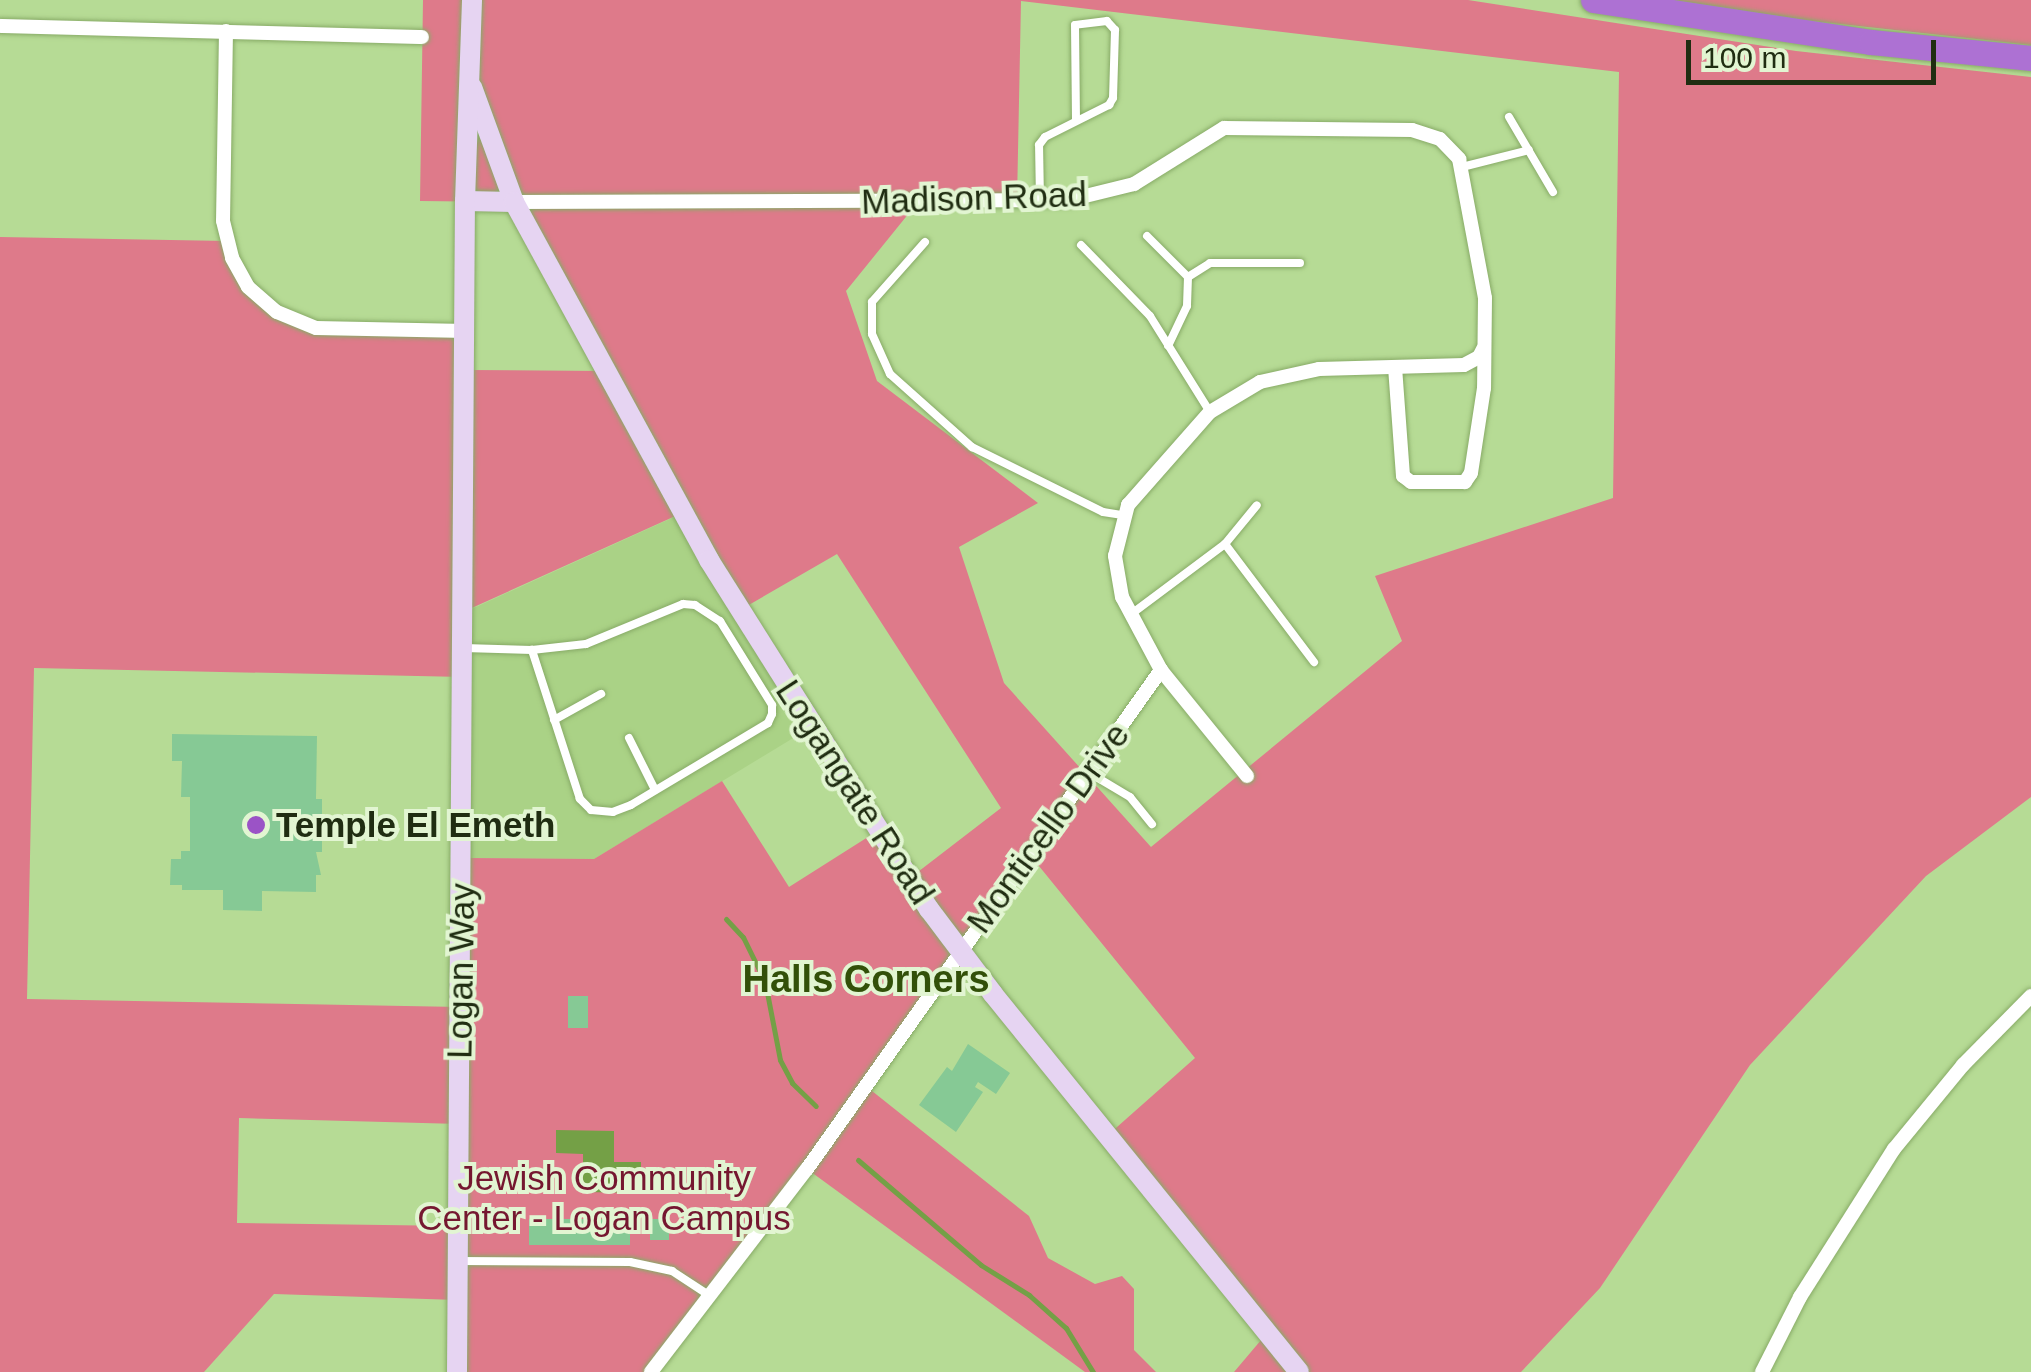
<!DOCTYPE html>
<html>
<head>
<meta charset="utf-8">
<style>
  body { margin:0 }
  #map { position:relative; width:2031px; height:1372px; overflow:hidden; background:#b6db95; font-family:Arial,sans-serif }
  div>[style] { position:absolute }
  .built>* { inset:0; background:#aad286 }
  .green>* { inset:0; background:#de7a8a }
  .water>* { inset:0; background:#74a046 }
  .stream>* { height:5px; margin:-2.5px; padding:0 2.5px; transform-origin:2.5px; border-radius:2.5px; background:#74a046 }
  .building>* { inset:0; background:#86c995; transform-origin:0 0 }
  .roads { filter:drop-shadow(0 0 2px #88ab67) drop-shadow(0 0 2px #88ab67) }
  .lane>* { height:8px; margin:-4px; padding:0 4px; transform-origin:4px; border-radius:4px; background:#fff }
  .street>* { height:14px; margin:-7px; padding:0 7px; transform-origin:7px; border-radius:7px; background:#fff }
  .secondary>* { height:20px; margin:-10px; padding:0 10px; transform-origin:10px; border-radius:10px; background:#e6d4f2 }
  .highway>* { height:25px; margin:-12.5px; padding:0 12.5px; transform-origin:12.5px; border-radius:12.5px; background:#ad71d3 }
  .dots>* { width:28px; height:28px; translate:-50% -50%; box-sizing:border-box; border:5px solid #e2f5d2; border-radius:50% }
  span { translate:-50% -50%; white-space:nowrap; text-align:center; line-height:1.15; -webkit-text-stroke:8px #e2f5d2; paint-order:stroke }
  .street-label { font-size:35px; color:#202d12 }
  .poi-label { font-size:35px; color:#202d12; font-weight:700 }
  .left { translate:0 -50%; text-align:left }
  .park-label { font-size:35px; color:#751730 }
  .neighbourhood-label { font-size:38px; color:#325009; font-weight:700 }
  .scale { position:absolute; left:1686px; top:40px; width:250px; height:45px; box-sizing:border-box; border:5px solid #202d12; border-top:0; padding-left:12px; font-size:30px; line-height:35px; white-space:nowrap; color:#202d12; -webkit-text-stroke:8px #e2f5d2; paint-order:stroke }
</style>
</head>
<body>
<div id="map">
  <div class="built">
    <i style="clip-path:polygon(683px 513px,813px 726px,594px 859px,462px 858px,465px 612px)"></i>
  </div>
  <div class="green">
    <i style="clip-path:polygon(evenodd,423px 0,1468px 0,1796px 51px,2031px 77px,2031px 797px,1926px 876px,1750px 1065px,1600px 1288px,1521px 1372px,1234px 1372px,1267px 1333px,1108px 1135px,1195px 1058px,1030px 855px,867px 1087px,1029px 1216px,1048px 1258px,1095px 1284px,1122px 1276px,1134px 1289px,1134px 1350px,1156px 1372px,1085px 1372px,807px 1169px,651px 1372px,457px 1372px,457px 1300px,274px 1294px,204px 1372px,0 1372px,0 237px,227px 241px,248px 287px,304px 325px,467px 331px,468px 370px,603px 371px,514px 202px,420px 201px,423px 0,1021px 1px,1619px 72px,1613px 498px,1375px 576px,1402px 641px,1151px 847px,1004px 683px,959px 547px,1038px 503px,877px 381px,846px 291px,918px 202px,1017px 201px,1021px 1px,423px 0,682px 513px,740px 610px,837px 554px,1001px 808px,910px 878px,879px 830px,789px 887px,722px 781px,594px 859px,462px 858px,460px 1007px,27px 999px,34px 668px,464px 677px,465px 611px,682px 513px,423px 0,239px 1118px,460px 1124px,458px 1226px,237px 1223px,239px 1118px)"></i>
    <i style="clip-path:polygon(1673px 0,2031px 0,2031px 45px,1804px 20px)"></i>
  </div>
  <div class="water">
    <i style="clip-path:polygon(556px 1130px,614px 1131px,614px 1162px,641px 1162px,641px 1193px,583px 1192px,583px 1154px,556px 1153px)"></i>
  </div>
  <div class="stream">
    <i style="left:726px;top:919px;width:25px;rotate:47deg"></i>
    <i style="left:743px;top:937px;width:50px;rotate:63.9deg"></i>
    <i style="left:765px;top:982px;width:79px;rotate:79.1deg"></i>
    <i style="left:780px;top:1060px;width:26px;rotate:62deg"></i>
    <i style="left:792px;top:1083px;width:33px;rotate:44deg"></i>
    <i style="left:858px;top:1160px;width:162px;rotate:40.5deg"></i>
    <i style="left:981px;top:1265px;width:57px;rotate:32deg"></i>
    <i style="left:1029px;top:1295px;width:50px;rotate:41.7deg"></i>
    <i style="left:1066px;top:1328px;width:52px;rotate:58.5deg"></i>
  </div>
  <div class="building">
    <i style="clip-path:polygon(172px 734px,317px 736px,316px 799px,322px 799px,322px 852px,316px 852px,321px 875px,316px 875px,316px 892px,262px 891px,262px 911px,223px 910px,223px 890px,182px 890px,182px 885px,170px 885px,171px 859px,181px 859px,181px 851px,190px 851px,190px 797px,181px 797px,182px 761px,172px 761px)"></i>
    <i style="left:568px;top:996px;width:20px;height:32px"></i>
    <i style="clip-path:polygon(968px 1044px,1010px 1073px,996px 1094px,978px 1082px,975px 1087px,983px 1092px,956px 1132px,919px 1105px,947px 1067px,952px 1071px)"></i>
    <i style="left:529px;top:1219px;width:101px;height:26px"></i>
    <i style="left:650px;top:1219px;width:19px;height:21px"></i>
  </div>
  <div class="roads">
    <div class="lane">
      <i style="left:1509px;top:117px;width:87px;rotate:59.6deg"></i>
      <i style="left:1462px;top:167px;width:69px;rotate:-14.2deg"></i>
      <i style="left:1040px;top:200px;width:55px;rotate:-91deg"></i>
      <i style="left:1039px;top:145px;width:10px;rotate:-53deg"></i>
      <i style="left:1045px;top:137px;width:72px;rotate:-26.6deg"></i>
      <i style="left:1109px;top:105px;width:8px;rotate:-60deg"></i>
      <i style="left:1113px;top:98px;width:68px;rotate:-88.3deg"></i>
      <i style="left:1115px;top:30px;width:12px;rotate:-132deg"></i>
      <i style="left:1107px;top:21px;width:32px;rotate:173deg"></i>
      <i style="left:1075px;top:25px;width:95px;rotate:89.4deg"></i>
      <i style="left:1147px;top:236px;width:58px;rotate:45deg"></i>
      <i style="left:1188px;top:277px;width:29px;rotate:92deg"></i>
      <i style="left:1187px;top:306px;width:44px;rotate:115.4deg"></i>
      <i style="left:925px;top:242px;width:80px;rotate:131.5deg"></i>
      <i style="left:872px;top:302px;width:32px;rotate:90deg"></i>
      <i style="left:872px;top:334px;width:44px;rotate:65.8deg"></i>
      <i style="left:890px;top:374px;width:110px;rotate:41.7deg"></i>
      <i style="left:972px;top:447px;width:146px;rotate:26.4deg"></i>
      <i style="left:1103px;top:512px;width:20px;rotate:9deg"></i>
      <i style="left:1081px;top:245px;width:99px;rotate:45.8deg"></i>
      <i style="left:1150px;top:316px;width:113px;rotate:58deg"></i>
      <i style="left:1188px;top:277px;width:26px;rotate:-32deg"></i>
      <i style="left:1210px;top:263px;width:90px"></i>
      <i style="left:1225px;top:544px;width:50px;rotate:-50.6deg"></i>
      <i style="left:1130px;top:615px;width:119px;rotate:-36.8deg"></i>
      <i style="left:1225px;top:544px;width:148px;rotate:53deg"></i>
      <i style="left:464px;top:648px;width:68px;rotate:1.7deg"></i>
      <i style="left:532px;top:650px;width:54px;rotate:-6.3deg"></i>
      <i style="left:586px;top:644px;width:105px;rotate:-22.4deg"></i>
      <i style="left:683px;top:604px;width:12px;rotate:5deg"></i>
      <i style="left:695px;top:605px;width:30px;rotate:33deg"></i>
      <i style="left:720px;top:621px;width:99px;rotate:58.2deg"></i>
      <i style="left:772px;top:705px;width:9px;rotate:90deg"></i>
      <i style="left:772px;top:714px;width:10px;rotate:114deg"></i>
      <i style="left:768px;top:723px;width:160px;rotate:149.1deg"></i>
      <i style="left:631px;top:805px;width:19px;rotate:159deg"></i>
      <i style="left:613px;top:812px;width:22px;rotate:-175deg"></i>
      <i style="left:591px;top:810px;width:16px;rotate:-135deg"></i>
      <i style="left:580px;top:799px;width:157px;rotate:-107.9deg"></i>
      <i style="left:554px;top:720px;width:54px;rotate:-29deg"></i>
      <i style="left:629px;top:738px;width:58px;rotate:63.4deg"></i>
      <i style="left:1088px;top:772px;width:49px;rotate:30.8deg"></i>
      <i style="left:1130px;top:797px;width:35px;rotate:51deg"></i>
      <i style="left:458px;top:1261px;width:172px;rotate:0.3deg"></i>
      <i style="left:630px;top:1262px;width:43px;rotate:12.1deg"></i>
      <i style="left:672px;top:1271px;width:45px;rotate:33.3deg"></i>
    </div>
    <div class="street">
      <i style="left:0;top:26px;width:422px;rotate:1.5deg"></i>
      <i style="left:226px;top:31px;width:190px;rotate:90.9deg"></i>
      <i style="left:223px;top:221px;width:38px;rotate:76deg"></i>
      <i style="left:232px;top:258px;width:33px;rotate:61deg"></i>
      <i style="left:248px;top:287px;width:38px;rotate:41deg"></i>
      <i style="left:277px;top:312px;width:42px;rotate:22.3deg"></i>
      <i style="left:316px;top:328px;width:151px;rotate:1.1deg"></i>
      <i style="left:514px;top:202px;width:555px;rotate:-0.21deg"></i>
      <i style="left:1069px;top:200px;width:67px;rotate:-13.8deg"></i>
      <i style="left:1134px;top:184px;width:106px;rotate:-31.9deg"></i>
      <i style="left:1224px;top:128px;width:188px;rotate:0.6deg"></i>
      <i style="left:1412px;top:130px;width:29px;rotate:18deg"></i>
      <i style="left:1440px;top:139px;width:28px;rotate:46deg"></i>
      <i style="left:1459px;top:159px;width:141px;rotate:79.4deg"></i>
      <i style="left:1485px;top:298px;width:90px;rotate:90.6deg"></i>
      <i style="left:1484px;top:388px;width:86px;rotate:98.7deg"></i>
      <i style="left:1471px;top:473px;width:11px;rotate:124deg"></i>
      <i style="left:1465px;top:482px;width:54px;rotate:180deg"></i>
      <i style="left:1411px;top:482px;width:10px;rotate:-143deg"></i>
      <i style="left:1403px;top:476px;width:109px;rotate:-94.2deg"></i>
      <i style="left:1247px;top:776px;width:136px;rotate:-129.1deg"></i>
      <i style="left:1161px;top:670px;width:83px;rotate:-118.1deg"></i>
      <i style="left:1122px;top:597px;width:42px;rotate:-99.7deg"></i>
      <i style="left:1115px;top:556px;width:53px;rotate:-75.7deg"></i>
      <i style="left:1128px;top:505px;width:124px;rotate:-48.6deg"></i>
      <i style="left:1210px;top:412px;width:58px;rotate:-31deg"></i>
      <i style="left:1260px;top:382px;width:60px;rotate:-12.4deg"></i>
      <i style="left:1319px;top:369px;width:145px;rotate:-1.6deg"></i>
      <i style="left:1464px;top:365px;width:17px;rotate:-28deg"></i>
      <i style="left:1479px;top:357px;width:9px;rotate:-63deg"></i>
      <i style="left:651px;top:1372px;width:256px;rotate:-52.5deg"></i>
      <i style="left:807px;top:1169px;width:612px;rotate:-54.65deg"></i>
      <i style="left:1762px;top:1372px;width:84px;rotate:-63.1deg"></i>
      <i style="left:1800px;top:1297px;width:175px;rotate:-57.6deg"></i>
      <i style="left:1894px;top:1149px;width:109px;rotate:-50.6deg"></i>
      <i style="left:1963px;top:1065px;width:97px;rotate:-45.4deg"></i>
    </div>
    <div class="secondary">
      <i style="left:472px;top:87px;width:122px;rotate:69.9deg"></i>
      <i style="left:465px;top:201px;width:49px;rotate:1.2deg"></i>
      <i style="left:514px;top:202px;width:408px;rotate:61.4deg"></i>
      <i style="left:709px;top:560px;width:413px;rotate:57.8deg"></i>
      <i style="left:929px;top:909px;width:106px;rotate:53deg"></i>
      <i style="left:993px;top:994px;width:486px;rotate:51deg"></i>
      <i style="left:457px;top:1372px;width:1171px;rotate:-89.61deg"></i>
      <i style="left:465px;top:201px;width:201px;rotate:-88deg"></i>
    </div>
    <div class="highway">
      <i style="left:1593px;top:0;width:281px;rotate:8.6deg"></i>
      <i style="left:1871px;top:42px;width:161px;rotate:5.7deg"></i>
    </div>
  </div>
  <div class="dots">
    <i style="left:256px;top:825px;background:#9b53c6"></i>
  </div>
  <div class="street-label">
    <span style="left:974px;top:198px;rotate:-2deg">Madison Road</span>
    <span style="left:855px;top:792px;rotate:57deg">Logangate Road</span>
    <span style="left:1048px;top:828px;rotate:-54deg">Monticello Drive</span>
    <span style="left:461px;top:971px;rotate:-89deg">Logan Way</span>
  </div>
  <div class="poi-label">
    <span class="left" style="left:276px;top:825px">Temple El Emeth</span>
  </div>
  <div class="park-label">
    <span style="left:604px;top:1198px">Jewish Community<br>Center - Logan Campus</span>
  </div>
  <div class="neighbourhood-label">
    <span style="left:866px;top:980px">Halls Corners</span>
  </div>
  <div class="scale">100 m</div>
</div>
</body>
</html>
